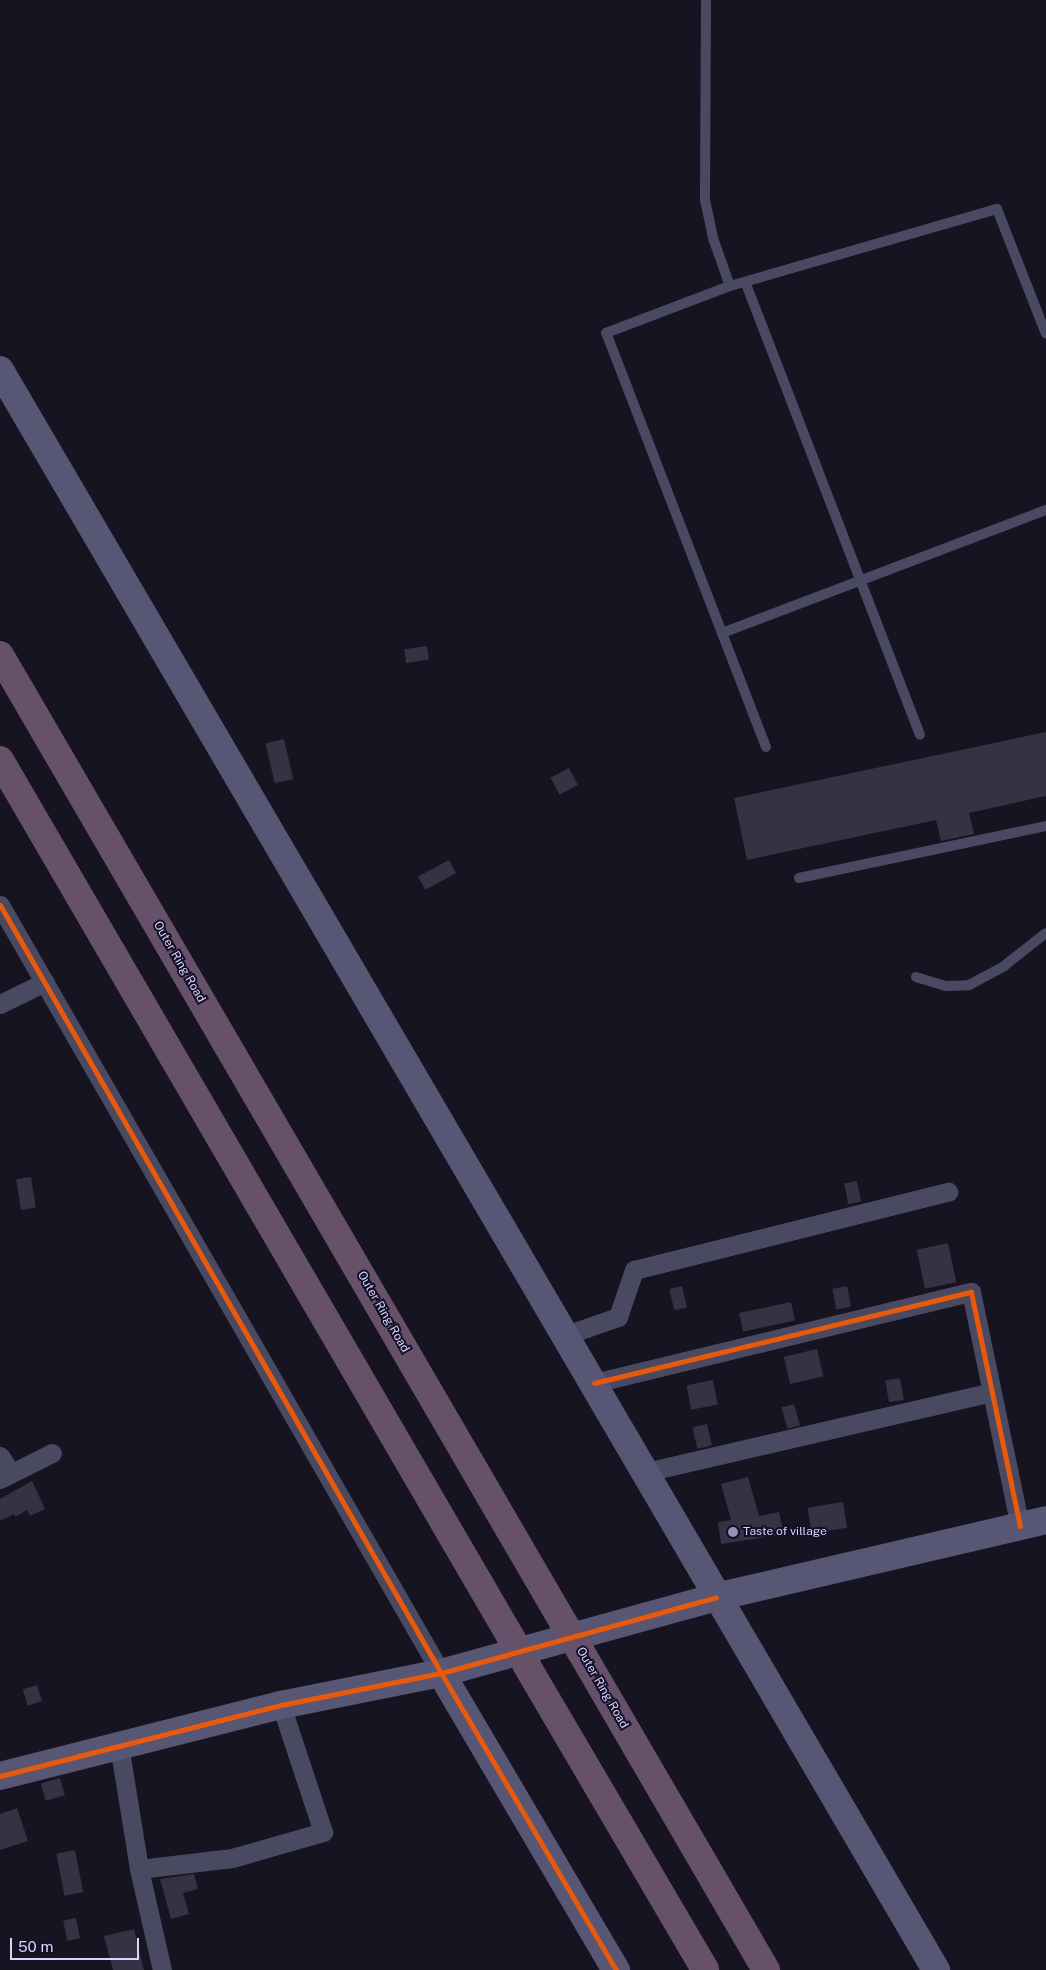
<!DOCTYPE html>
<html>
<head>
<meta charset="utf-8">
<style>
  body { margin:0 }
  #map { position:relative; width:1046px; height:1970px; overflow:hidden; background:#161421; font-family:"Public Sans",sans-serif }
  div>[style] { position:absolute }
  .building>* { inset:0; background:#343243; transform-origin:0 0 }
  .lane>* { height:10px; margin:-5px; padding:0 5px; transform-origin:5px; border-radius:5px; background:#4a4962 }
  .street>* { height:19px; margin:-9.5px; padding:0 9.5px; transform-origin:9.5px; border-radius:9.5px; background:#4a4962 }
  .secondary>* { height:28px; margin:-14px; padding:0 14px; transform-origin:14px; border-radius:14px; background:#575674 }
  .highway>* { height:28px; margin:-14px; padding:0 14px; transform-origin:14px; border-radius:14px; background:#67516a }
  .highway-bridge>* { height:28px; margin:-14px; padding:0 14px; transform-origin:14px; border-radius:14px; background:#67516a }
  .cycleway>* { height:5px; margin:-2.5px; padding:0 2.5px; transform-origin:2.5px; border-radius:2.5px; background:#e8590c }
  .dots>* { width:14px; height:14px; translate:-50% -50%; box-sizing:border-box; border:2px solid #130f26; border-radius:50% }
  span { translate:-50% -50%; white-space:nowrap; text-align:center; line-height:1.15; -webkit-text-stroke:4px #130f26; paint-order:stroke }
  .street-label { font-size:12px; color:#d9d4ff }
  .poi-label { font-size:12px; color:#d9d4ff }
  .left { translate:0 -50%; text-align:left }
  .scale { position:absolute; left:10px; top:1938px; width:129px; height:22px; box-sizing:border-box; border:2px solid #d9d4ff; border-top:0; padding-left:6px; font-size:15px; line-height:18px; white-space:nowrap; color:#d9d4ff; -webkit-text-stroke:4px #130f26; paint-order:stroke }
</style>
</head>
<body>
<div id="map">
  <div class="building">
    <i style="left:427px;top:646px;width:14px;height:23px;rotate:82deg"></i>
    <i style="clip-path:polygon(1046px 732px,1046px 796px,969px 813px,974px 834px,941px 841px,936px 820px,747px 860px,734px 798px)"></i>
    <i style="left:284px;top:739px;width:41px;height:19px;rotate:77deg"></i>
    <i style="left:569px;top:768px;width:19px;height:21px;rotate:62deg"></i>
    <i style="left:449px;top:860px;width:15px;height:35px;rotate:62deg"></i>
    <i style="left:31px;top:1177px;width:31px;height:15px;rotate:81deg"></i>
    <i style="left:857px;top:1181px;width:21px;height:13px;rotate:79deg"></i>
    <i style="left:948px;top:1243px;width:40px;height:32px;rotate:78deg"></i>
    <i style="left:682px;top:1286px;width:22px;height:13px;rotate:77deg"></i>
    <i style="left:847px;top:1286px;width:21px;height:15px;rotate:79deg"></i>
    <i style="left:791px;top:1302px;width:19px;height:53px;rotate:78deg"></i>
    <i style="left:817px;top:1349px;width:28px;height:34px;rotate:77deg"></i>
    <i style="left:900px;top:1378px;width:22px;height:15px;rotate:80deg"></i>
    <i style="left:713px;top:1380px;width:25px;height:27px;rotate:79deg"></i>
    <i style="left:794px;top:1404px;width:22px;height:13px;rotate:74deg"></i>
    <i style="left:707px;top:1424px;width:22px;height:15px;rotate:77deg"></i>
    <i style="clip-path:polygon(748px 1477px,759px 1516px,779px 1512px,784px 1534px,721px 1544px,718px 1522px,731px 1520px,721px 1484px)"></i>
    <i style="clip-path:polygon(32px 1481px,45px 1509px,30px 1516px,27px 1510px,15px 1517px,14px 1514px,0 1521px,0 1499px)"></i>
    <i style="left:843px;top:1502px;width:26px;height:36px;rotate:81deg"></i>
    <i style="left:37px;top:1685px;width:17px;height:15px;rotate:73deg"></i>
    <i style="left:60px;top:1778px;width:18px;height:20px;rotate:74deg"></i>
    <i style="clip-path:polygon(17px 1808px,28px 1841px,0 1850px,0 1814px)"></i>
    <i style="left:75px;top:1850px;width:43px;height:19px;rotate:79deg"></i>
    <i style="clip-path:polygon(194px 1874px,198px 1889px,183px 1893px,189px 1914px,171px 1919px,160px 1879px)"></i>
    <i style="left:76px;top:1918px;width:21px;height:13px;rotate:79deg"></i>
    <i style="clip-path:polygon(134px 1929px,144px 1970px,113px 1970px,104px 1936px)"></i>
  </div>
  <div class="lane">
    <i style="left:706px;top:0;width:200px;rotate:90.3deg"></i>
    <i style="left:705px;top:200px;width:39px;rotate:78deg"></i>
    <i style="left:713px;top:238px;width:51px;rotate:70.5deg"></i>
    <i style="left:746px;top:284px;width:483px;rotate:68.9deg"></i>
    <i style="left:722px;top:633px;width:347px;rotate:-20.8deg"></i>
    <i style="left:766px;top:747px;width:444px;rotate:-111.1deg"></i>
    <i style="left:606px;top:333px;width:133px;rotate:-20.8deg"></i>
    <i style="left:730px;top:286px;width:278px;rotate:-16.1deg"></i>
    <i style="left:997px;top:209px;width:134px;rotate:68.6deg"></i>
    <i style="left:799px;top:878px;width:252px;rotate:-11.9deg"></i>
    <i style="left:916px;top:977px;width:31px;rotate:17deg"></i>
    <i style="left:946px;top:986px;width:23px;rotate:-2deg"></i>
    <i style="left:969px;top:985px;width:40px;rotate:-28deg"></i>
    <i style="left:1004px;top:966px;width:53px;rotate:-38.2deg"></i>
  </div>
  <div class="street">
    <i style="left:0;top:905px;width:886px;rotate:60.13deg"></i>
    <i style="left:0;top:1004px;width:50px;rotate:-26.1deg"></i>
    <i style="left:566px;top:1335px;width:55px;rotate:-19.1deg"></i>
    <i style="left:618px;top:1317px;width:50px;rotate:-71.2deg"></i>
    <i style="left:634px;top:1270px;width:324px;rotate:-14deg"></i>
    <i style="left:594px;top:1383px;width:388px;rotate:-13.6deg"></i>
    <i style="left:971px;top:1292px;width:239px;rotate:78.2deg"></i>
    <i style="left:0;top:1456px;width:20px;rotate:57deg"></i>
    <i style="left:646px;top:1472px;width:352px;rotate:-13deg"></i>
    <i style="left:0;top:1479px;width:58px;rotate:-26.6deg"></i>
    <i style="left:119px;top:1745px;width:126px;rotate:80.8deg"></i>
    <i style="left:139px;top:1869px;width:104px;rotate:77.2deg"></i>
    <i style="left:139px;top:1869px;width:94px;rotate:-6.7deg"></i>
    <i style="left:232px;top:1858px;width:95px;rotate:-15.9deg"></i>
    <i style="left:323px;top:1832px;width:134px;rotate:-108.3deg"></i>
  </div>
  <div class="secondary">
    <i style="left:0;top:370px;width:1854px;rotate:59.67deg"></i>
    <i style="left:441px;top:1673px;width:345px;rotate:59.5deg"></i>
    <i style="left:0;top:1776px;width:290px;rotate:-14.2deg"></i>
    <i style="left:281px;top:1705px;width:163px;rotate:-11.3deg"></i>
    <i style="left:441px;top:1673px;width:285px;rotate:-15.4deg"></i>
    <i style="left:716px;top:1597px;width:339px;rotate:-13.1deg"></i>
  </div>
  <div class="highway">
    <i style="left:0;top:655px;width:1119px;rotate:59.79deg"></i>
    <i style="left:0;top:760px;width:1014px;rotate:59.79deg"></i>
    <i style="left:581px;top:1652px;width:368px;rotate:59.8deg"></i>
    <i style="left:527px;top:1666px;width:352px;rotate:59.6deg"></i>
  </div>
  <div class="highway-bridge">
    <i style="left:563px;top:1622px;width:35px;rotate:59deg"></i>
    <i style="left:510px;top:1636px;width:34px;rotate:60deg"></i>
  </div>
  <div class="cycleway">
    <i style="left:0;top:905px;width:886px;rotate:60.13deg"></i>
    <i style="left:441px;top:1673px;width:345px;rotate:59.5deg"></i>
    <i style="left:594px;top:1383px;width:388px;rotate:-13.6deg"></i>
    <i style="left:971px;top:1292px;width:239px;rotate:78.2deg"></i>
    <i style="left:0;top:1776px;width:290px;rotate:-14.2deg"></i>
    <i style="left:281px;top:1705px;width:163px;rotate:-11.3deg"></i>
    <i style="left:441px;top:1673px;width:285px;rotate:-15.4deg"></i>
  </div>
  <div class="dots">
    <i style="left:733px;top:1532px;background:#9591b1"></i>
  </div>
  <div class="street-label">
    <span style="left:179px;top:962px;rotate:60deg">Outer Ring Road</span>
    <span style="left:383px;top:1312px;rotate:60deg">Outer Ring Road</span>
    <span style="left:602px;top:1688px;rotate:60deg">Outer Ring Road</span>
  </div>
  <div class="poi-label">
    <span class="left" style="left:743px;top:1532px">Taste of village</span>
  </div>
  <div class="scale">50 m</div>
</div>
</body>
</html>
